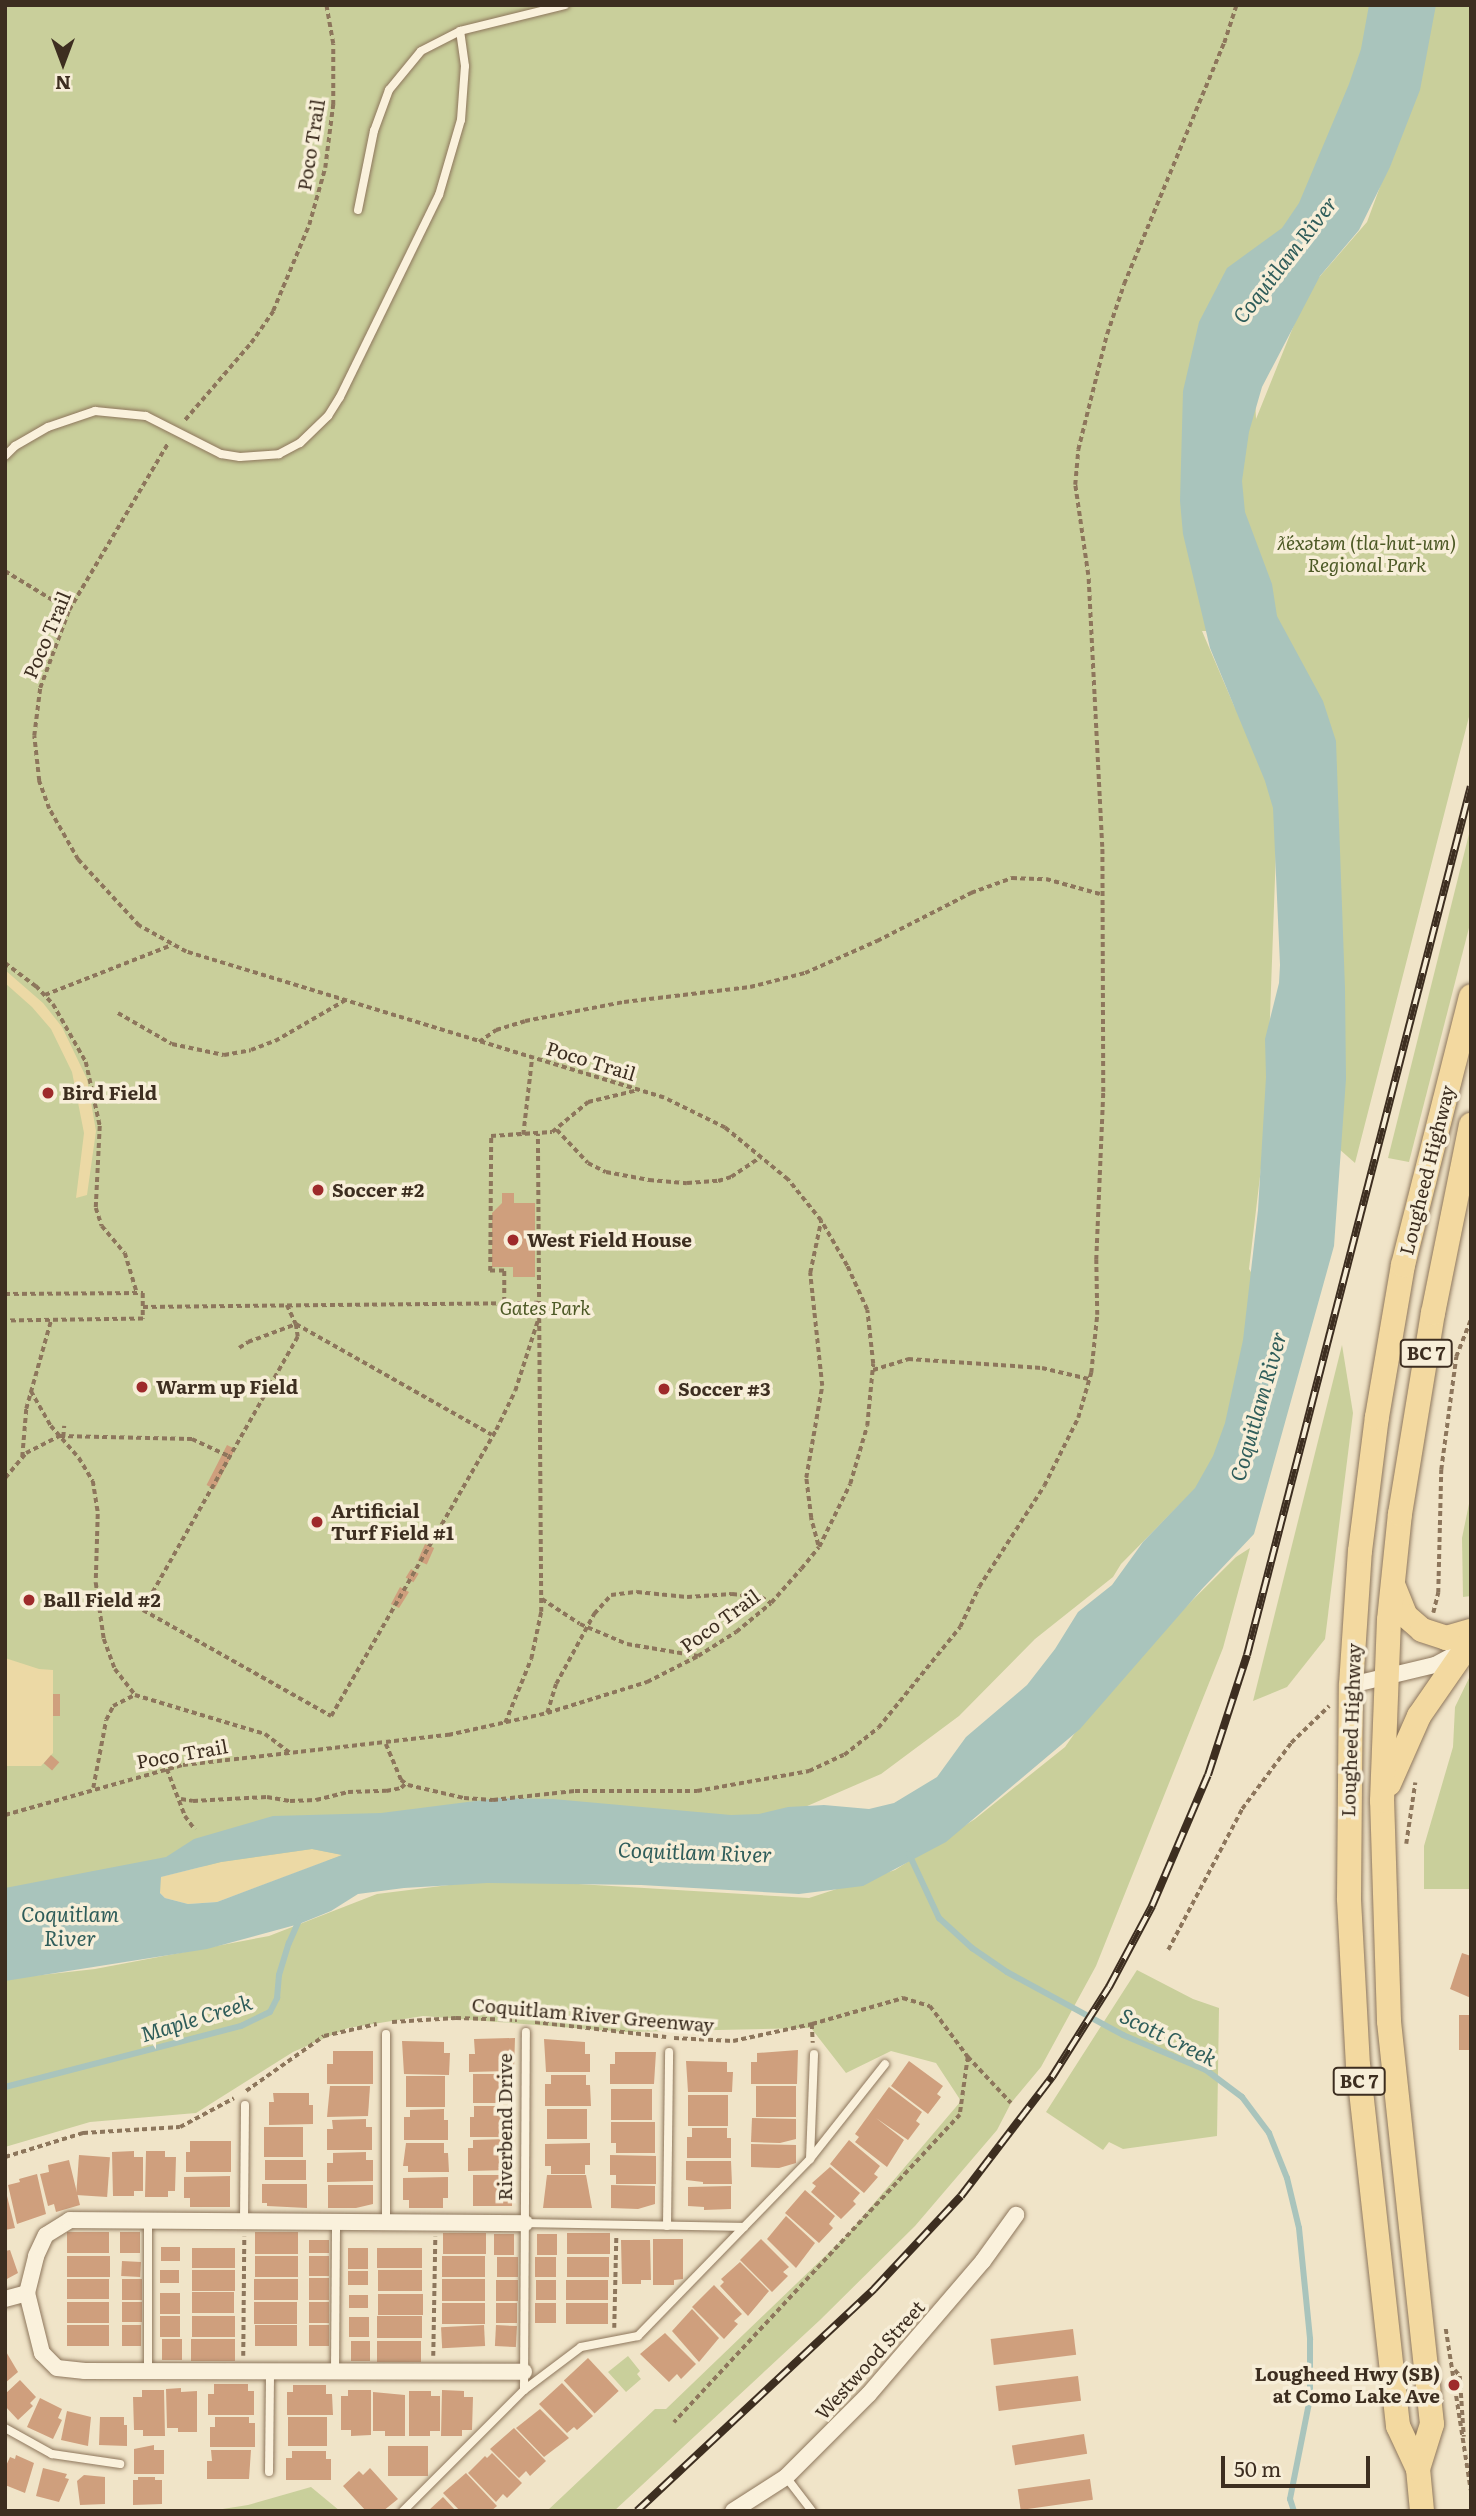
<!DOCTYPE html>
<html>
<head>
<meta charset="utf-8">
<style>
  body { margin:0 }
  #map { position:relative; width:1476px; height:2516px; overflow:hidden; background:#f0e4c8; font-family:Literata,serif }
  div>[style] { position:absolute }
  .green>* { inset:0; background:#c9cf9b }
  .sand>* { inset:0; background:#ecd9a5 }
  .water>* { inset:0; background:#a9c4bc }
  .stream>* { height:6px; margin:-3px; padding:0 3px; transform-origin:3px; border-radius:3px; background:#a9c4bc }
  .building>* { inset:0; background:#cf9f7d; transform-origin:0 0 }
  .path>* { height:3.5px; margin-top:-1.75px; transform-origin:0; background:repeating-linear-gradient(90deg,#8d765c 0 5px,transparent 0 8.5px) }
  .roads { filter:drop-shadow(0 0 2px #8d765c) drop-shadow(0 0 2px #8d765c) }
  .lane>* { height:8px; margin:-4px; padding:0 4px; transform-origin:4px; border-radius:4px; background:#faf1dc }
  .street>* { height:16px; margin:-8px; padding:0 8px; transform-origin:8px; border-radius:8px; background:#faf1dc }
  .primary>* { height:24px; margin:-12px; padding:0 12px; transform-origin:12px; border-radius:12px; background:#f3d9a0 }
  .rail>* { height:8px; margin-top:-4px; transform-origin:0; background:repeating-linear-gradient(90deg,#f7eed8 0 16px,#3d2e20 0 32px); box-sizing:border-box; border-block:2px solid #3d2e20 }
  .dots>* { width:19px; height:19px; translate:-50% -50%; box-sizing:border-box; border:4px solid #f7eed8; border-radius:50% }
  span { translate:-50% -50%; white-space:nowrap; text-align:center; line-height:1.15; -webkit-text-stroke:7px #f7eed8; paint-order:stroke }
  .shield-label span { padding:2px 5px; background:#f7eed8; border:2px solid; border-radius:5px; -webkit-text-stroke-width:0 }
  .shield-label { font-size:18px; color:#3d2e20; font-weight:700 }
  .street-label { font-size:19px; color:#3d2e20 }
  .park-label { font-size:19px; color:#4d5a26; font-style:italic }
  .poi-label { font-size:19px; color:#3d2e20; font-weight:700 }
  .left { translate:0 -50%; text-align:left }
  .right { translate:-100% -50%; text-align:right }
  .water-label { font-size:21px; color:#2f5d5a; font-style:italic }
  .frame { position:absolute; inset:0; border:7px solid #3d2e20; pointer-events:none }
  .north { position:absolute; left:28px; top:28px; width:70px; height:70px; -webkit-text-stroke:5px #f7eed8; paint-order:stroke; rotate:180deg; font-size:19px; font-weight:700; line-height:28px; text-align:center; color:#3d2e20 }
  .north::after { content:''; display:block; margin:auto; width:24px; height:32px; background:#3d2e20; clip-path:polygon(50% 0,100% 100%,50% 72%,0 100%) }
  .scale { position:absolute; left:1221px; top:2456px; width:149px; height:32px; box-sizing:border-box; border:4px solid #3d2e20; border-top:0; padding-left:9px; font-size:21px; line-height:24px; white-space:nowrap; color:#3d2e20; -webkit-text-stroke:5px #f7eed8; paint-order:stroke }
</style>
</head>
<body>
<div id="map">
  <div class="green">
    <i style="clip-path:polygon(evenodd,5px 5px,1393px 5px,1379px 49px,1254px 374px,1256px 419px,1308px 290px,1367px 222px,1408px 111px,1431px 5px,1471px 5px,1471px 709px,1355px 1163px,1330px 1141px,1280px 1338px,1272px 1307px,1244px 1355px,1224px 1442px,1197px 1487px,1121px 1564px,1113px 1577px,1035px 1639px,959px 1716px,881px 1774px,798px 1810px,696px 1844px,126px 1870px,5px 1895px,5px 5px,1202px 631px,1265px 631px,1274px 662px,1225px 662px,1235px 708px,1202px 631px,5px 5px,1276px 851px,1281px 874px,1286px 941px,1281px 1037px,1293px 1102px,1293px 1125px,1287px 1219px,1273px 1307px,1249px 1269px,1266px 1126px,1276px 851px)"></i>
    <i style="clip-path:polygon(1471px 826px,1471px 920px,1409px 1162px,1388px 1158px)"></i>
    <i style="clip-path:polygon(1342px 1345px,1353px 1413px,1325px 1639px,1287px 1687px,1253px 1701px)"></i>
    <i style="clip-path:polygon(1471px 1494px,1471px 1596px,1463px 1597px,1462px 1538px)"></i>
    <i style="clip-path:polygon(1250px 1548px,1223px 1648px,1096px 1966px,1041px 2067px,1011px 2103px,997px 2130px,915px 2226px,820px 2320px,614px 2511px,547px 2511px,655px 2409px,666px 2409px,847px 2235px,961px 2101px,936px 2063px,891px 2051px,846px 2073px,811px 2028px,625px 2032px,423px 2016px,348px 2028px,293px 2052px,196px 2113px,90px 2122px,5px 2147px,5px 1979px,95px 1969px,269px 1936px,377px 1894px,497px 1879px,809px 1898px,895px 1870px,975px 1819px,1065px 1747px,1112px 1680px,1236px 1557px)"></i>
    <i style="clip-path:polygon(1471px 1674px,1471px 1889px,1424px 1889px,1424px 1846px,1453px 1747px,1455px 1707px)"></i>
    <i style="clip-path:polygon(1137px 1970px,1193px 1999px,1219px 2008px,1217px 2136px,1123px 2149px,1109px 2142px,1103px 2150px,1046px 2112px)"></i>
    <i style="clip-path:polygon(628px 2356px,640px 2371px,637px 2374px,641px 2379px,626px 2392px,608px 2372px)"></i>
    <i style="clip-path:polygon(311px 2487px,340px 2511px,210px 2511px,248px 2505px)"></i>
  </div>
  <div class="sand">
    <i style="clip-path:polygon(5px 970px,43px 1003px,62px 1027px,87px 1079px,96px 1131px,87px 1195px,76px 1198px,84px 1133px,72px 1072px,51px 1029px,32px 1007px,5px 983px)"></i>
    <i style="clip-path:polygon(5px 1658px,39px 1669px,53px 1670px,53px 1753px,41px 1766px,5px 1766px)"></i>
    <i style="clip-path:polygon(312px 1849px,343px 1855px,217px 1902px,188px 1904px,165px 1898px,160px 1893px,160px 1877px,221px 1862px)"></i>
  </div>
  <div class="water">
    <i style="clip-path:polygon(evenodd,1369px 5px,1436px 5px,1420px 90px,1390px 167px,1359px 230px,1320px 276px,1262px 387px,1249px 432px,1242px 481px,1245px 512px,1272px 584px,1277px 616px,1323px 701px,1336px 741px,1345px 988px,1346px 1079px,1334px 1246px,1254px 1534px,1202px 1589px,1080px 1729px,946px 1842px,863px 1886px,799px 1894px,641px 1885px,487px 1883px,404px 1888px,358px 1894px,331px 1911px,299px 1924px,207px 1949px,5px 1981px,5px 1888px,166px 1857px,194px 1839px,273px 1816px,381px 1813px,499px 1798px,553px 1799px,731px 1815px,759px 1814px,788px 1807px,824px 1805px,869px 1809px,894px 1803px,937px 1777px,966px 1737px,1027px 1685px,1055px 1649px,1078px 1612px,1112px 1585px,1143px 1542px,1195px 1488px,1213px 1456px,1225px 1423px,1243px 1340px,1258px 1210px,1266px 1077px,1265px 1039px,1279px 983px,1280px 965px,1273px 808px,1265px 781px,1210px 648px,1183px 534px,1180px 501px,1183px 391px,1199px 322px,1227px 268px,1282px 228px,1299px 203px,1349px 84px,1361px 49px,1369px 5px,312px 1849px,342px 1855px,217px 1902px,188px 1904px,165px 1898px,160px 1893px,161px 1877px,221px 1862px,312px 1849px)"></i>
  </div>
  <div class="stream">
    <i style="left:909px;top:1854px;width:71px;rotate:64.9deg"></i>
    <i style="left:939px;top:1918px;width:45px;rotate:42.3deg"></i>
    <i style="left:972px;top:1948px;width:42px;rotate:34.4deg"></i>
    <i style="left:1007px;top:1972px;width:132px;rotate:28.5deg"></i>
    <i style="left:1123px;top:2035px;width:90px;rotate:22.9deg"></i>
    <i style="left:1206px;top:2070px;width:45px;rotate:36.9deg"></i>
    <i style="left:1242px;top:2097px;width:45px;rotate:53.1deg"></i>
    <i style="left:1269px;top:2133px;width:48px;rotate:68.2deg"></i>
    <i style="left:1287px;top:2178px;width:51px;rotate:76.5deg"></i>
    <i style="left:1299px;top:2228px;width:112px;rotate:84.3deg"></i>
    <i style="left:1310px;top:2339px;width:59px;rotate:90deg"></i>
    <i style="left:1310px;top:2398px;width:103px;rotate:101.2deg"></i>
    <i style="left:1290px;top:2499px;width:13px;rotate:72deg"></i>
    <i style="left:5px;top:2087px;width:244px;rotate:-14.5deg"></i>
    <i style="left:241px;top:2026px;width:32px;rotate:-26deg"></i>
    <i style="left:270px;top:2012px;width:16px;rotate:-63deg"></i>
    <i style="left:277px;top:1998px;width:23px;rotate:-85deg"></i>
    <i style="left:279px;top:1975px;width:34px;rotate:-73deg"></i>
    <i style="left:289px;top:1943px;width:27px;rotate:-66deg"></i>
  </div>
  <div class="building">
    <i style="clip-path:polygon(502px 1193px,514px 1193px,514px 1203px,535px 1203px,535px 1277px,513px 1277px,513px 1267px,492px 1267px,492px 1213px,502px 1203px)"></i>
    <i style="left:227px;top:1445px;width:9px;height:45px;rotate:27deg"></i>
    <i style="left:425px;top:1544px;width:10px;height:18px;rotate:24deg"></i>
    <i style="left:411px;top:1569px;width:9px;height:10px;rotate:32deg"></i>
    <i style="clip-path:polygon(400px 1587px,409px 1592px,399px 1608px,391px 1604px)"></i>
    <i style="left:53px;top:1694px;width:7px;height:22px"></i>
    <i style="left:51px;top:1755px;width:11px;height:11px;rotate:41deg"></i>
    <i style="clip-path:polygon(1462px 1953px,1471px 1956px,1471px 1998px,1450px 1989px)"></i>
    <i style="left:1459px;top:2015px;width:12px;height:35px"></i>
    <i style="clip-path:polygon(515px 2038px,514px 2071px,469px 2072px,469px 2054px,475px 2054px,474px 2039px)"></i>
    <i style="clip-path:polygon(544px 2039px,585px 2042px,585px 2054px,590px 2054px,590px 2072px,546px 2072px)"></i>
    <i style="clip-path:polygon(402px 2041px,444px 2042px,444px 2053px,450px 2053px,449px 2075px,404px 2074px)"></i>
    <i style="clip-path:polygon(798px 2050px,797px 2084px,751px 2084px,751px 2062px,757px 2062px,757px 2053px)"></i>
    <i style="clip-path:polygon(333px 2051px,373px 2051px,373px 2084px,327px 2084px,327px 2064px,333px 2064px)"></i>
    <i style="clip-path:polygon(615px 2052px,656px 2052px,654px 2084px,610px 2084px,610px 2064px,615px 2064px)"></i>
    <i style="clip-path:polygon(686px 2061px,727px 2062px,727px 2072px,733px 2072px,732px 2092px,688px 2092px)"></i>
    <i style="clip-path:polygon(909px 2061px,943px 2086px,937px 2094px,941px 2097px,928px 2114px,891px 2086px)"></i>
    <i style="left:473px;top:2074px;width:39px;height:29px"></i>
    <i style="clip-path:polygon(551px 2075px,586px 2075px,586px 2085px,590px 2085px,591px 2106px,545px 2106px,545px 2084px,551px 2084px)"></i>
    <i style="left:406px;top:2076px;width:39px;height:31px"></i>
    <i style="clip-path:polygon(330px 2086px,370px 2086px,368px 2116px,327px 2117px)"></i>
    <i style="left:756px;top:2086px;width:40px;height:31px"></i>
    <i style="clip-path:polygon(889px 2087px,922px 2112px,916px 2121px,920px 2124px,908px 2140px,876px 2118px,904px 2140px,887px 2167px,855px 2142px,859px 2137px,855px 2134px)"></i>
    <i style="left:611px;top:2089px;width:41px;height:31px"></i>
    <i style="clip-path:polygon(273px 2093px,309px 2093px,309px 2105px,313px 2105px,313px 2124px,269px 2125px,269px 2102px,274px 2102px)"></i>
    <i style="left:688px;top:2095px;width:40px;height:31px"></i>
    <i style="clip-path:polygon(474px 2106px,508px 2106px,508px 2113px,514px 2113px,514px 2137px,470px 2137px,470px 2117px,474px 2117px)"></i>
    <i style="clip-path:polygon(444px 2109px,444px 2120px,448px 2120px,448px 2140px,404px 2140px,404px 2117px,410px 2117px,410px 2110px)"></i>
    <i style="left:547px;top:2109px;width:40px;height:30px"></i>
    <i style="clip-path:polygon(752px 2118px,796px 2119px,796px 2139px,780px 2143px,751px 2142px)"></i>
    <i style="clip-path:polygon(366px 2119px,366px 2127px,372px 2127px,372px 2150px,327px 2150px,327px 2129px,333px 2129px,332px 2120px)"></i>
    <i style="clip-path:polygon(611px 2122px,655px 2122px,655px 2153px,616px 2153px,616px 2143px,611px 2143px)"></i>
    <i style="left:264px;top:2127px;width:39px;height:30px"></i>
    <i style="clip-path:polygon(692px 2128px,727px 2128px,727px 2138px,731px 2138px,731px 2158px,687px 2158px,687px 2137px,692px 2137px)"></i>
    <i style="clip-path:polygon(508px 2139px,508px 2147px,514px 2147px,514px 2170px,468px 2171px,468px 2148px,473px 2148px,473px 2140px)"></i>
    <i style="clip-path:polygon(849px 2140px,880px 2166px,874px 2174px,878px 2177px,864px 2193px,830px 2164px)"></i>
    <i style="clip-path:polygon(190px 2141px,231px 2141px,231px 2172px,186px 2172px,186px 2152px,190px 2152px)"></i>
    <i style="clip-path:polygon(406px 2143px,444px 2143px,444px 2153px,448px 2153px,449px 2172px,408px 2172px,408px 2166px,403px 2166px)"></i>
    <i style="clip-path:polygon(590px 2143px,590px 2165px,585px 2165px,585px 2174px,551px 2174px,551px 2166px,545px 2166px,545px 2144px)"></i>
    <i style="clip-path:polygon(751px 2144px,796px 2145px,796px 2163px,779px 2168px,751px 2167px)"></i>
    <i style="clip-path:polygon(134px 2151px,134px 2157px,143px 2157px,143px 2191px,134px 2191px,134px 2196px,113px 2196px,112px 2152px)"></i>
    <i style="clip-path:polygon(146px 2151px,165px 2151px,165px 2157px,176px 2157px,175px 2191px,168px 2191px,168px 2197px,145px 2197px)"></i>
    <i style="clip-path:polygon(366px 2152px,366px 2160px,373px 2160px,373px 2181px,327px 2182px,327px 2163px,333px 2163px,333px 2153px)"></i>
    <i style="left:79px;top:2155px;width:31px;height:40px;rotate:4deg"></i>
    <i style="clip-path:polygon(610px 2155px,656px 2156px,656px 2184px,616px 2184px,616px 2175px,610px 2175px)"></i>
    <i style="clip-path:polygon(69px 2160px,80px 2205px,56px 2212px,54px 2204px,48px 2206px,40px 2174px,49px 2172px,48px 2165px)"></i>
    <i style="left:265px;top:2160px;width:41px;height:20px"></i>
    <i style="clip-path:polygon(686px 2161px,731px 2161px,732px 2184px,703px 2184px,703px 2182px,686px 2180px)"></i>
    <i style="clip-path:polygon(830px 2167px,860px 2193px,853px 2201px,856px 2204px,841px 2219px,811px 2192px,816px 2186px,812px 2183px)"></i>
    <i style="clip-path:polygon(37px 2174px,46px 2214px,17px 2224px,8px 2185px,20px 2182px,19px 2179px)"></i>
    <i style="left:473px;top:2175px;width:39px;height:31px"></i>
    <i style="clip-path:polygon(547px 2175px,586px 2175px,592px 2208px,543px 2208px)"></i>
    <i style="clip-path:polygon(230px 2176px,230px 2207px,190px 2207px,190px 2198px,184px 2198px,184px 2177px)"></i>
    <i style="clip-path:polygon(448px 2177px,448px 2198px,443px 2198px,443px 2208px,409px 2208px,409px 2200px,403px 2200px,403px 2178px)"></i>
    <i style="clip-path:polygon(262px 2184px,307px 2184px,307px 2208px,267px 2206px,267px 2203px,262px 2203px)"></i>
    <i style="clip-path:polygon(328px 2185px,373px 2185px,373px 2204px,356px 2208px,328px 2208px)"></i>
    <i style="clip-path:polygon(611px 2185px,655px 2186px,655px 2204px,638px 2209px,611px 2208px)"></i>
    <i style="clip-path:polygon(731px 2186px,731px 2209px,704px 2210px,704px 2207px,688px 2206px,688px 2187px)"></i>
    <i style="clip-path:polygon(5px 2188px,15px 2228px,5px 2230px)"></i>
    <i style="clip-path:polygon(805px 2190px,835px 2216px,829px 2224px,833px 2228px,819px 2243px,785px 2213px)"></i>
    <i style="clip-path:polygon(786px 2216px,815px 2243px,796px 2268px,767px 2239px)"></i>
    <i style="left:109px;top:2232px;width:21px;height:42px;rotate:90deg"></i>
    <i style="left:120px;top:2232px;width:20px;height:21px"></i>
    <i style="left:255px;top:2232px;width:43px;height:22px"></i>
    <i style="left:443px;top:2233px;width:43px;height:21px"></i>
    <i style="left:567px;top:2233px;width:43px;height:21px"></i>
    <i style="left:494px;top:2234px;width:20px;height:21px"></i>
    <i style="left:537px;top:2234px;width:20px;height:21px"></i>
    <i style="clip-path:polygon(653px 2239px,683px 2239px,683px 2279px,674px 2280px,674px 2285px,653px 2285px)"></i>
    <i style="clip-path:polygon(761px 2239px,789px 2267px,783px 2272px,788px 2276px,772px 2292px,740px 2260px)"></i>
    <i style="left:309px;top:2240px;width:20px;height:13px"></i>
    <i style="clip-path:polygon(621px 2240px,650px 2240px,651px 2280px,641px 2280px,641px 2284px,622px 2284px)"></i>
    <i style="left:161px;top:2247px;width:19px;height:14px"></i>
    <i style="left:235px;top:2248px;width:20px;height:43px;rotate:90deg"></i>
    <i style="left:348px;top:2248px;width:20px;height:21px"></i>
    <i style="left:377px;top:2248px;width:45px;height:20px"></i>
    <i style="clip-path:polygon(10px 2250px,18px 2273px,5px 2280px,5px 2251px)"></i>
    <i style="left:67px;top:2256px;width:43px;height:21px"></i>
    <i style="left:255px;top:2256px;width:43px;height:21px"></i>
    <i style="left:329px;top:2256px;width:20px;height:20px;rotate:90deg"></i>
    <i style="left:442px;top:2256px;width:43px;height:21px"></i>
    <i style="left:497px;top:2257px;width:21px;height:20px"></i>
    <i style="left:535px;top:2257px;width:21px;height:20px"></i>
    <i style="left:567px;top:2257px;width:42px;height:20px"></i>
    <i style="left:122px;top:2261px;width:19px;height:15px;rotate:3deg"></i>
    <i style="clip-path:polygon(740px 2262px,769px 2291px,748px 2316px,720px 2286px,724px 2282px,721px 2279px)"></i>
    <i style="left:160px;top:2270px;width:19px;height:13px"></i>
    <i style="left:192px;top:2270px;width:43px;height:21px"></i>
    <i style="left:422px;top:2270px;width:21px;height:44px;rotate:90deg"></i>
    <i style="left:348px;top:2271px;width:20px;height:14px"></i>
    <i style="left:309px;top:2278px;width:20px;height:22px"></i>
    <i style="left:67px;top:2279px;width:42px;height:20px"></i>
    <i style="left:122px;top:2279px;width:20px;height:21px"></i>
    <i style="left:254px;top:2279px;width:44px;height:21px"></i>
    <i style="left:442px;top:2279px;width:43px;height:22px"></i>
    <i style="left:496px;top:2280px;width:22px;height:21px"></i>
    <i style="left:536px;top:2280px;width:20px;height:20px"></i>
    <i style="left:566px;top:2280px;width:42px;height:20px"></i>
    <i style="clip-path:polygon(714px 2285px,742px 2314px,734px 2321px,738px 2324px,724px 2339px,692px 2307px)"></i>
    <i style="left:234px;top:2292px;width:21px;height:42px;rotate:90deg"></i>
    <i style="left:160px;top:2293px;width:20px;height:21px"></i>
    <i style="left:378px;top:2294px;width:45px;height:21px"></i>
    <i style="left:349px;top:2295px;width:19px;height:13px"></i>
    <i style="left:67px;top:2302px;width:42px;height:21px"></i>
    <i style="left:122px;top:2302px;width:20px;height:20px"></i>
    <i style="left:254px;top:2302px;width:43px;height:22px"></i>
    <i style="left:309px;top:2302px;width:20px;height:21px"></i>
    <i style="left:442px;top:2303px;width:43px;height:21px"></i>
    <i style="left:496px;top:2303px;width:21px;height:20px"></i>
    <i style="left:535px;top:2303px;width:21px;height:20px"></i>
    <i style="left:566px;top:2303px;width:42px;height:21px"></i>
    <i style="clip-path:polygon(692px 2309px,719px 2338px,699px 2362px,672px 2331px)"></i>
    <i style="left:160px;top:2316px;width:20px;height:21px"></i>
    <i style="left:192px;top:2316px;width:43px;height:21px"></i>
    <i style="left:377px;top:2316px;width:45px;height:22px"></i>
    <i style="left:349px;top:2317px;width:20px;height:20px"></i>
    <i style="left:67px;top:2325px;width:42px;height:21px"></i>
    <i style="left:122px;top:2325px;width:19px;height:21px"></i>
    <i style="left:255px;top:2325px;width:42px;height:21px"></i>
    <i style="left:309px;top:2325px;width:20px;height:21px"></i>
    <i style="left:484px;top:2325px;width:21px;height:43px;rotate:87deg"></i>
    <i style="left:496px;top:2325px;width:21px;height:21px;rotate:3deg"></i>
    <i style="left:1073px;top:2329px;width:26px;height:83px;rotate:83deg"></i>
    <i style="clip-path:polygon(665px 2333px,696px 2364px,681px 2379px,677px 2374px,669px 2382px,640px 2354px)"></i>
    <i style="left:162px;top:2339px;width:20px;height:21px"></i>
    <i style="left:191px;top:2339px;width:44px;height:22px"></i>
    <i style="left:351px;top:2341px;width:19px;height:20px"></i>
    <i style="left:377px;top:2341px;width:44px;height:21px"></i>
    <i style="clip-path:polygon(5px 2350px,18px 2372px,5px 2383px)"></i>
    <i style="left:588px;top:2358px;width:45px;height:33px;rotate:47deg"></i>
    <i style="left:1078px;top:2376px;width:25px;height:83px;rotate:83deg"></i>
    <i style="clip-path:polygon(20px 2380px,36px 2397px,30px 2403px,33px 2406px,18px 2420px,5px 2406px,5px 2394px)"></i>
    <i style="clip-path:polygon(562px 2383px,593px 2416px,577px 2430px,574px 2427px,567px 2433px,539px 2404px)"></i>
    <i style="clip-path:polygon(214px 2384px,248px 2384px,248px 2391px,254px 2391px,254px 2415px,208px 2415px,208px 2394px,214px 2394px)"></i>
    <i style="clip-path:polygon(293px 2385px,326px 2385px,326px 2394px,332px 2394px,333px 2415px,287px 2415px,287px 2392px,293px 2392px)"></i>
    <i style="clip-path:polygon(181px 2388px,181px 2392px,197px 2391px,197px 2432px,178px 2432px,178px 2428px,167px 2428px,166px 2389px)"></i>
    <i style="clip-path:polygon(142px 2390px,164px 2390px,165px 2436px,143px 2436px,143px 2430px,134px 2430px,133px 2397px,142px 2397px)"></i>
    <i style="clip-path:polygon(348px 2390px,371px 2390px,371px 2435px,351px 2436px,351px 2430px,341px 2430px,341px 2396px,348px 2396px)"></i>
    <i style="clip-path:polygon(442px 2390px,464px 2391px,464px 2397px,473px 2397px,472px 2430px,462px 2430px,462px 2436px,441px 2436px)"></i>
    <i style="clip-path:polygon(409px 2391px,431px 2391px,431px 2396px,440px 2396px,440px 2431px,430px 2431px,430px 2436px,409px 2436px)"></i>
    <i style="clip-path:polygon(373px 2392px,405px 2395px,405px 2436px,385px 2436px,385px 2431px,373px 2431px)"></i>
    <i style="clip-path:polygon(40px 2398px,62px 2409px,58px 2418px,62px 2420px,53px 2439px,27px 2427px)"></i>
    <i style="clip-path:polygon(540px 2409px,569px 2438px,544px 2457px,516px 2428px)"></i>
    <i style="clip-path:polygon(67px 2411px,91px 2417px,88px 2446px,61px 2440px)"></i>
    <i style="clip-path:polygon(100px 2417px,124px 2417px,124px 2425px,127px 2425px,127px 2446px,99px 2445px)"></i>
    <i style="clip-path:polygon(215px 2417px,249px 2417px,249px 2423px,255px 2423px,255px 2447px,210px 2447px,210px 2427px,215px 2427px)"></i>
    <i style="left:288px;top:2417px;width:39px;height:29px"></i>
    <i style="clip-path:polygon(514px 2428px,546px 2461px,530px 2476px,526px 2471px,519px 2478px,490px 2449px)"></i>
    <i style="left:1084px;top:2434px;width:20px;height:73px;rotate:81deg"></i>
    <i style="clip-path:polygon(154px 2445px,154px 2450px,164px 2450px,164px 2474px,134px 2474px,134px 2449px)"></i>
    <i style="left:388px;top:2446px;width:40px;height:30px"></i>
    <i style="clip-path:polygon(211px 2450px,251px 2450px,249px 2479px,207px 2479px,207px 2461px,212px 2461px)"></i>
    <i style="clip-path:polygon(292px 2451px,326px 2451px,326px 2459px,331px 2459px,331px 2480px,286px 2480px,286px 2458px,292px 2458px)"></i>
    <i style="clip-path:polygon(492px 2453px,522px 2483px,507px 2498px,503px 2494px,496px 2502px,468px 2473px,485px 2456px,487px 2458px)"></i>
    <i style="clip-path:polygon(16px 2455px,34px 2463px,25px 2493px,5px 2485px,5px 2468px,10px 2457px,15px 2459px)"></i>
    <i style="clip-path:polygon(43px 2468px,67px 2474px,65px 2478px,69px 2479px,59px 2502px,36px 2496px)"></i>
    <i style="clip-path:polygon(370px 2468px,398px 2499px,383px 2511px,366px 2511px,343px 2486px,359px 2471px,363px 2475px)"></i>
    <i style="clip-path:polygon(466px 2473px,497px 2506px,491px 2511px,460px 2511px,443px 2493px)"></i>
    <i style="clip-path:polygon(84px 2475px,105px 2477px,105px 2504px,80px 2505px,77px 2481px)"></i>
    <i style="clip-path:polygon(138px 2477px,155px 2477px,155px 2480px,162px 2480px,162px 2504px,133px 2505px,133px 2480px,138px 2480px)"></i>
    <i style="left:1090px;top:2479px;width:21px;height:73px;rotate:82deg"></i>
    <i style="clip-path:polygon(443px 2497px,456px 2511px,428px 2511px)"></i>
  </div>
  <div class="path">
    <i style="left:185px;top:420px;width:101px;rotate:-49.4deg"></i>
    <i style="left:251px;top:343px;width:39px;rotate:-55deg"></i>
    <i style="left:273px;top:311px;width:93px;rotate:-67.3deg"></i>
    <i style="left:309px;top:225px;width:59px;rotate:-74.3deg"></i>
    <i style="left:325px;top:168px;width:64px;rotate:-82.8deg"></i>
    <i style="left:333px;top:105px;width:61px;rotate:-90deg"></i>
    <i style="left:333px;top:44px;width:40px;rotate:-100deg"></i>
    <i style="left:5px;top:571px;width:75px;rotate:31.4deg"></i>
    <i style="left:5px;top:963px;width:39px;rotate:37deg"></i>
    <i style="left:36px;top:986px;width:25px;rotate:47deg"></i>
    <i style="left:53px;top:1004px;width:67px;rotate:60.4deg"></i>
    <i style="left:86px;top:1062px;width:66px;rotate:77.7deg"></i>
    <i style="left:100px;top:1126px;width:82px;rotate:92.8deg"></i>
    <i style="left:96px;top:1208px;width:19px;rotate:72deg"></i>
    <i style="left:102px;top:1226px;width:35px;rotate:50deg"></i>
    <i style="left:125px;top:1253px;width:42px;rotate:73.3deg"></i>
    <i style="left:45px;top:995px;width:136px;rotate:-21.5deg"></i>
    <i style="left:118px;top:1013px;width:62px;rotate:29.9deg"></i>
    <i style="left:172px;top:1044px;width:53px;rotate:11.9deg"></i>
    <i style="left:224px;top:1055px;width:27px;rotate:-10deg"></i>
    <i style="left:251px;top:1050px;width:26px;rotate:-21deg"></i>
    <i style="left:275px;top:1041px;width:80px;rotate:-30.1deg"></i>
    <i style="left:479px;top:1042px;width:21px;rotate:-35deg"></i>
    <i style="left:496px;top:1030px;width:30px;rotate:-17deg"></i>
    <i style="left:525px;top:1021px;width:101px;rotate:-10.9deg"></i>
    <i style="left:624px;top:1002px;width:127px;rotate:-6.8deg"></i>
    <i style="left:750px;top:987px;width:57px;rotate:-14.3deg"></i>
    <i style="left:805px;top:973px;width:79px;rotate:-24deg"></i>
    <i style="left:877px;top:941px;width:106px;rotate:-27.1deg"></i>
    <i style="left:971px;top:893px;width:44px;rotate:-20.1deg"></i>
    <i style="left:1012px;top:878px;width:34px;rotate:2deg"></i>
    <i style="left:1046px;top:879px;width:56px;rotate:15.5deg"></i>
    <i style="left:557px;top:1130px;width:45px;rotate:46.8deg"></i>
    <i style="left:588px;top:1163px;width:20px;rotate:27deg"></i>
    <i style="left:606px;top:1172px;width:44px;rotate:10.5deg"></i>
    <i style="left:649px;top:1180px;width:38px;rotate:5deg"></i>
    <i style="left:687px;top:1183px;width:31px;rotate:-4deg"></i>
    <i style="left:718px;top:1181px;width:14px;rotate:-17deg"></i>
    <i style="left:731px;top:1177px;width:36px;rotate:-34deg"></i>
    <i style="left:523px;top:1135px;width:79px;rotate:-83.4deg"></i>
    <i style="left:5px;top:1294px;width:138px;rotate:-0.4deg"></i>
    <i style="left:143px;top:1293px;width:26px;rotate:90deg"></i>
    <i style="left:143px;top:1319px;width:138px;rotate:179.2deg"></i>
    <i style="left:504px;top:1302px;width:31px;rotate:-90deg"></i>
    <i style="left:504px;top:1271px;width:14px;rotate:180deg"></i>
    <i style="left:490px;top:1271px;width:135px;rotate:-89.6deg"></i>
    <i style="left:491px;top:1136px;width:61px;rotate:-3.8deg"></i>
    <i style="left:552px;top:1132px;width:47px;rotate:-39.8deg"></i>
    <i style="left:588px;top:1102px;width:51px;rotate:-13.5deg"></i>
    <i style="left:287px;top:1305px;width:21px;rotate:65deg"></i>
    <i style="left:296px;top:1324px;width:13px;rotate:81deg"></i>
    <i style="left:298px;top:1337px;width:314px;rotate:119.6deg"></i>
    <i style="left:143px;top:1610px;width:216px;rotate:29.4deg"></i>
    <i style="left:331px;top:1716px;width:330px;rotate:-60deg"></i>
    <i style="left:496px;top:1430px;width:43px;rotate:-64deg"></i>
    <i style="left:515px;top:1391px;width:75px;rotate:-72.1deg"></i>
    <i style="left:143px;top:1307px;width:395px;rotate:-0.6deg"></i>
    <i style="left:239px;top:1348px;width:11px;rotate:-34deg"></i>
    <i style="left:248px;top:1342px;width:51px;rotate:-20.6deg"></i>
    <i style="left:296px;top:1324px;width:225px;rotate:29.5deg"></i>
    <i style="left:873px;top:1370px;width:37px;rotate:-17deg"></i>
    <i style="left:908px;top:1359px;width:134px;rotate:3.8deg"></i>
    <i style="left:1042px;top:1368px;width:48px;rotate:13.2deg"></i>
    <i style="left:31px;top:1391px;width:40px;rotate:60.3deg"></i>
    <i style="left:51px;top:1426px;width:43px;rotate:48.8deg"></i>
    <i style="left:79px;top:1458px;width:27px;rotate:59deg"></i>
    <i style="left:93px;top:1481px;width:33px;rotate:81deg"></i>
    <i style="left:98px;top:1514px;width:69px;rotate:91.7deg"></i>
    <i style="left:96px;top:1583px;width:57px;rotate:81.9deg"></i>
    <i style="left:104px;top:1639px;width:32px;rotate:70deg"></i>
    <i style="left:115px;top:1669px;width:33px;rotate:52deg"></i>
    <i style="left:63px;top:1437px;width:11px;rotate:-85deg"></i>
    <i style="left:22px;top:1457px;width:48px;rotate:-85.2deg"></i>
    <i style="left:26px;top:1409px;width:92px;rotate:-74.3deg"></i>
    <i style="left:5px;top:1478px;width:33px;rotate:-50deg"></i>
    <i style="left:26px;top:1453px;width:38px;rotate:-27deg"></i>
    <i style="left:60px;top:1436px;width:132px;rotate:1.3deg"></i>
    <i style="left:192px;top:1439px;width:40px;rotate:25deg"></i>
    <i style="left:818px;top:1545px;width:28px;rotate:-105deg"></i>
    <i style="left:811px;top:1518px;width:40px;rotate:-97.1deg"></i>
    <i style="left:806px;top:1478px;width:93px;rotate:-80.1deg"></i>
    <i style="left:822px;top:1386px;width:114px;rotate:-96.1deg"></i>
    <i style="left:810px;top:1273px;width:53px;rotate:-78.1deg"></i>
    <i style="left:542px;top:1599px;width:45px;rotate:33.3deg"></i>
    <i style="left:580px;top:1624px;width:51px;rotate:23.1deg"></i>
    <i style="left:627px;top:1644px;width:72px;rotate:9.6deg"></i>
    <i style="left:1433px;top:1613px;width:21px;rotate:-76deg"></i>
    <i style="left:1438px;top:1593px;width:123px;rotate:-88.6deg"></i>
    <i style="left:1441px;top:1470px;width:114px;rotate:-82.4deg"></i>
    <i style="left:1456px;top:1357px;width:41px;rotate:-68.5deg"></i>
    <i style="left:547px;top:1713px;width:30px;rotate:-73deg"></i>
    <i style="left:556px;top:1684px;width:80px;rotate:-61.5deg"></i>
    <i style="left:594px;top:1614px;width:25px;rotate:-48deg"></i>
    <i style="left:611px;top:1595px;width:26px;rotate:-7deg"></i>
    <i style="left:637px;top:1592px;width:50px;rotate:5.7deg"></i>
    <i style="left:687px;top:1597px;width:45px;rotate:-3.8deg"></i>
    <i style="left:732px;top:1594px;width:29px;rotate:6deg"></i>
    <i style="left:761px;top:1597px;width:12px;rotate:31deg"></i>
    <i style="left:505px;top:1723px;width:69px;rotate:-67.9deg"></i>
    <i style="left:531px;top:1659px;width:48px;rotate:-78deg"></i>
    <i style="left:541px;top:1612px;width:478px;rotate:-90.4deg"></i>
    <i style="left:386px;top:1744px;width:39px;rotate:67deg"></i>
    <i style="left:401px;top:1780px;width:9px;rotate:36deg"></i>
    <i style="left:408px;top:1785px;width:57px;rotate:13.1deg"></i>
    <i style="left:464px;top:1798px;width:29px;rotate:4deg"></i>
    <i style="left:493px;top:1800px;width:82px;rotate:-6.3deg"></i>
    <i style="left:575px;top:1791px;width:122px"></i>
    <i style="left:697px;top:1791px;width:114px;rotate:-10.1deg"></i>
    <i style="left:809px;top:1771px;width:38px;rotate:-25deg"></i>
    <i style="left:844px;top:1755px;width:43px;rotate:-38.5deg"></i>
    <i style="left:878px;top:1728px;width:130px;rotate:-50.9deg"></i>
    <i style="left:960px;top:1627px;width:44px;rotate:-64.6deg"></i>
    <i style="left:979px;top:1587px;width:120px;rotate:-57.2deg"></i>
    <i style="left:1044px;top:1486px;width:76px;rotate:-63.4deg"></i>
    <i style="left:1078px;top:1418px;width:47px;rotate:-73.9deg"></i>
    <i style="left:1091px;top:1373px;width:58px;rotate:-84.1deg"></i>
    <i style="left:1097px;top:1315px;width:55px;rotate:-91deg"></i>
    <i style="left:1096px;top:1260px;width:168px;rotate:-87.6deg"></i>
    <i style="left:1103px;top:1092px;width:245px;rotate:-90.2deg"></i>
    <i style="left:1102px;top:847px;width:272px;rotate:-92.9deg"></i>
    <i style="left:1088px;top:575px;width:91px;rotate:-98.2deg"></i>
    <i style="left:1075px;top:485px;width:35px;rotate:-85deg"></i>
    <i style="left:1078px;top:450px;width:120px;rotate:-76deg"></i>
    <i style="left:1107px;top:334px;width:53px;rotate:-71.2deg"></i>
    <i style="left:1124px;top:284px;width:261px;rotate:-67.5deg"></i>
    <i style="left:1224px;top:43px;width:40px;rotate:-72deg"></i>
    <i style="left:167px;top:1769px;width:50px;rotate:69deg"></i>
    <i style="left:185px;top:1816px;width:17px;rotate:54deg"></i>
    <i style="left:93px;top:1788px;width:69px;rotate:-79.2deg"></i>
    <i style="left:106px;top:1720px;width:16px;rotate:-63deg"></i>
    <i style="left:113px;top:1706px;width:25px;rotate:-27deg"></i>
    <i style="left:135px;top:1695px;width:136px;rotate:16.7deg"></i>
    <i style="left:265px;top:1734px;width:31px;rotate:37deg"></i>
    <i style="left:181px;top:1799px;width:12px;rotate:9deg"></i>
    <i style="left:193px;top:1801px;width:74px;rotate:-3.1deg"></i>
    <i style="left:267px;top:1797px;width:23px;rotate:10deg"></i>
    <i style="left:290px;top:1801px;width:26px;rotate:-2deg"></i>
    <i style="left:316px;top:1800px;width:33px;rotate:-14deg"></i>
    <i style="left:348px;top:1792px;width:38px;rotate:-2deg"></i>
    <i style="left:386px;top:1791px;width:15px;rotate:-11deg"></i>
    <i style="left:401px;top:1788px;width:7px;rotate:-45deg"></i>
    <i style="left:5px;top:1815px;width:185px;rotate:-15.7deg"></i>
    <i style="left:183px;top:1765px;width:267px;rotate:-6.5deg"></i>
    <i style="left:448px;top:1735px;width:101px;rotate:-12.5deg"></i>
    <i style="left:547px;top:1713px;width:105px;rotate:-17.2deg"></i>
    <i style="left:647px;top:1682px;width:57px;rotate:-27deg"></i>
    <i style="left:698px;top:1656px;width:45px;rotate:-32.3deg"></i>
    <i style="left:736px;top:1632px;width:45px;rotate:-39.6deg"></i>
    <i style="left:771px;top:1603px;width:45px;rotate:-48.6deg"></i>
    <i style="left:801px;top:1569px;width:28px;rotate:-51deg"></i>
    <i style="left:819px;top:1547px;width:70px;rotate:-63.8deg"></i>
    <i style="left:850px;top:1484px;width:60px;rotate:-73.7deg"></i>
    <i style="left:867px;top:1426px;width:62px;rotate:-84.5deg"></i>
    <i style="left:873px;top:1364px;width:54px;rotate:-96.3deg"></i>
    <i style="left:867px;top:1310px;width:48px;rotate:-114.4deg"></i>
    <i style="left:847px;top:1266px;width:52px;rotate:-120deg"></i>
    <i style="left:821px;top:1221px;width:53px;rotate:-128.8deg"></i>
    <i style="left:788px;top:1180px;width:82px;rotate:-140.5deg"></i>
    <i style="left:725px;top:1128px;width:68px;rotate:-153.8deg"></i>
    <i style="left:664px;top:1098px;width:500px;rotate:-163deg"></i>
    <i style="left:186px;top:952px;width:54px;rotate:-151deg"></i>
    <i style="left:139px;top:926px;width:90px;rotate:-132.7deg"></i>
    <i style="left:78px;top:860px;width:59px;rotate:-119.6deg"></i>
    <i style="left:49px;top:809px;width:30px;rotate:-110deg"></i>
    <i style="left:39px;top:781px;width:45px;rotate:-96.3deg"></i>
    <i style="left:34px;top:736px;width:48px;rotate:-82.9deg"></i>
    <i style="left:40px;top:688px;width:83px;rotate:-69.6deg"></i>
    <i style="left:69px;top:610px;width:194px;rotate:-59.3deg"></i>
    <i style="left:1406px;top:1844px;width:62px;rotate:-81.6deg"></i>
    <i style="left:1168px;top:1950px;width:159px;rotate:-62.3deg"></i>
    <i style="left:1242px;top:1809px;width:82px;rotate:-53.4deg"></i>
    <i style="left:1291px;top:1743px;width:53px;rotate:-44.2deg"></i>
    <i style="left:392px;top:2022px;width:64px;rotate:-3.6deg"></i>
    <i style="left:456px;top:2018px;width:61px;rotate:1.9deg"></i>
    <i style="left:535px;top:2022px;width:132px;rotate:6.5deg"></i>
    <i style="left:812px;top:2024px;width:19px;rotate:87deg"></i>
    <i style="left:674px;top:2038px;width:59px;rotate:2.9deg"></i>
    <i style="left:733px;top:2041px;width:81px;rotate:-12.1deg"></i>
    <i style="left:812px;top:2024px;width:95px;rotate:-15.9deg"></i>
    <i style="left:903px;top:1998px;width:28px;rotate:17deg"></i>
    <i style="left:930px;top:2006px;width:64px;rotate:53.3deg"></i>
    <i style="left:968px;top:2057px;width:59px;rotate:97.9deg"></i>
    <i style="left:960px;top:2115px;width:420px;rotate:132.9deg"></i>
    <i style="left:968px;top:2057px;width:63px;rotate:46.9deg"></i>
    <i style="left:246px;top:2091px;width:95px;rotate:-35.2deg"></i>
    <i style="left:324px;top:2036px;width:54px;rotate:-12.8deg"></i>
    <i style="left:5px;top:2157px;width:82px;rotate:-17.1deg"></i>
    <i style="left:83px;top:2133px;width:97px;rotate:-3.5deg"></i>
    <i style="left:180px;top:2127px;width:61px;rotate:-28.2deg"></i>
    <i style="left:614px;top:2328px;width:90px;rotate:-88.7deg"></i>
    <i style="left:1446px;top:2329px;width:163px;rotate:81.2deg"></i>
    <i style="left:243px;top:2356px;width:119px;rotate:-89.5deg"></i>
    <i style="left:433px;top:2356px;width:119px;rotate:-89deg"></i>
    <i style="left:1455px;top:2370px;width:8px;rotate:50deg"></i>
    <i style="left:1460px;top:2376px;width:61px;rotate:86.2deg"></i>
  </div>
  <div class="roads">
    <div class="lane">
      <i style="left:358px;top:210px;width:81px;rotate:-78.6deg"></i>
      <i style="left:374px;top:131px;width:44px;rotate:-69.9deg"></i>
      <i style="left:389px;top:90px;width:50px;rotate:-50.6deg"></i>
      <i style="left:421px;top:51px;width:44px;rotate:-27.1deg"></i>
      <i style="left:5px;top:456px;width:14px;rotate:-45deg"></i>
      <i style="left:15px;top:446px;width:38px;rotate:-30deg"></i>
      <i style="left:48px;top:427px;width:50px;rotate:-18.8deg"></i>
      <i style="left:95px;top:411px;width:51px;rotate:5.6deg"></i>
      <i style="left:146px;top:416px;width:84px;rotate:26.9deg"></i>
      <i style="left:221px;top:454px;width:19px;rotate:9deg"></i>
      <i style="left:240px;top:457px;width:39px;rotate:-4deg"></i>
      <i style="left:279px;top:454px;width:24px;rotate:-28deg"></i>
      <i style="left:300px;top:443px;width:39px;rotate:-44deg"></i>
      <i style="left:328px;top:416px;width:22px;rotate:-58deg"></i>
      <i style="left:340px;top:397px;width:225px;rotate:-63.9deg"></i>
      <i style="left:439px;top:195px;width:78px;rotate:-73.7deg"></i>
      <i style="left:461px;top:120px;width:54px;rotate:-85.8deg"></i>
      <i style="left:465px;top:66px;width:35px;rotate:-98deg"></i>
      <i style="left:460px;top:31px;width:108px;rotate:-13.9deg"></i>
      <i style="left:386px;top:2034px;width:187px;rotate:90deg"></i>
      <i style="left:810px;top:2159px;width:105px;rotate:-87.8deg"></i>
      <i style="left:148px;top:2219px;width:153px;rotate:90deg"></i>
      <i style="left:244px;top:2221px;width:116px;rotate:-89.5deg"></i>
      <i style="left:525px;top:2223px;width:219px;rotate:1deg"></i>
      <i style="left:667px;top:2226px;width:174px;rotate:-89.3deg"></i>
      <i style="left:335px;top:2372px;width:151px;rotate:-89.6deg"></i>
      <i style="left:524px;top:2390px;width:358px;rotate:-89.7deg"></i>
      <i style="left:5px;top:2428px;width:54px;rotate:29deg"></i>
      <i style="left:52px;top:2454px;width:69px;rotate:8.4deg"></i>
      <i style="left:269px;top:2472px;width:101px;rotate:-89.4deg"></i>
      <i style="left:786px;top:2477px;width:43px;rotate:52.6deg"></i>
      <i style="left:403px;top:2511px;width:171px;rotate:-45deg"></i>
      <i style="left:524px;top:2390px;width:71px;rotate:-37deg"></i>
      <i style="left:581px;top:2347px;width:58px;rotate:-10.9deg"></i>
      <i style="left:638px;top:2336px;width:247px;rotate:-45.8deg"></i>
      <i style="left:810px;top:2159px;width:121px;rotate:-51.7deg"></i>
    </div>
    <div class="street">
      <i style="left:1351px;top:1685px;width:86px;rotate:-13.4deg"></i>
      <i style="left:1435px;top:1665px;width:27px;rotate:-28deg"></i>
      <i style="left:27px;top:2293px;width:38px;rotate:-76deg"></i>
      <i style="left:36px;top:2256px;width:23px;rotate:-65deg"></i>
      <i style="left:46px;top:2235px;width:28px;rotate:-32deg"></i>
      <i style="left:70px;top:2220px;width:455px;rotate:0.4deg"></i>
      <i style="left:5px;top:2299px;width:23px;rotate:-15deg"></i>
      <i style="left:27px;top:2293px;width:62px;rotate:76deg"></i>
      <i style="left:42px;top:2353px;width:21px;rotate:45deg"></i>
      <i style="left:57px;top:2368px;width:28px;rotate:6deg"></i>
      <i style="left:85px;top:2371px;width:439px;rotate:0.1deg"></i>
      <i style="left:733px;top:2511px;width:63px;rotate:-32.7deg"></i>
      <i style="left:786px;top:2477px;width:117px;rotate:-45deg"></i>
      <i style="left:869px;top:2394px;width:175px;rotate:-49.4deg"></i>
      <i style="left:983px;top:2261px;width:57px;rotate:-54.3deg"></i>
    </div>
    <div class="primary">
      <i style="left:1394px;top:1587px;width:31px;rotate:68deg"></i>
      <i style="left:1406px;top:1616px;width:21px;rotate:41deg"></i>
      <i style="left:1422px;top:1630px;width:25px;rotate:18deg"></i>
      <i style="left:1446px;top:1638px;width:26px;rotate:-16deg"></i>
      <i style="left:1389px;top:1784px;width:74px;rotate:-66.2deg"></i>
      <i style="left:1419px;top:1716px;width:91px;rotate:-55.3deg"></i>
      <i style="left:1418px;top:2469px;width:47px;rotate:-72.7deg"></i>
      <i style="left:1432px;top:2424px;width:405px;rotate:-96.1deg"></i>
      <i style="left:1389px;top:2021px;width:220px;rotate:-91.8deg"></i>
      <i style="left:1382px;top:1801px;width:181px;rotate:-87.8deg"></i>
      <i style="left:1389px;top:1620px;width:107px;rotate:-84.1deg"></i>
      <i style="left:1400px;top:1514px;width:204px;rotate:-80.7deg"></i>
      <i style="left:1433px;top:1313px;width:192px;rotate:-78.6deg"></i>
      <i style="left:1422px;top:2511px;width:42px;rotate:-95.4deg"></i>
      <i style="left:1418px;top:2469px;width:47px;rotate:-114.9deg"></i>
      <i style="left:1398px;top:2426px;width:362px;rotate:-96.3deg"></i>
      <i style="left:1358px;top:2066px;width:168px;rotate:-93.1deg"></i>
      <i style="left:1349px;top:1898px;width:213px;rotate:-89.5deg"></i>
      <i style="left:1351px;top:1685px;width:134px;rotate:-86.2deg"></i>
      <i style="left:1360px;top:1551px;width:135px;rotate:-82.8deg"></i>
      <i style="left:1377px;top:1417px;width:154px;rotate:-80.3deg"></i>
      <i style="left:1403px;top:1265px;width:277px;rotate:-75.8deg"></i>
    </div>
  </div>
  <div class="rail">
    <i style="left:637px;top:2511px;width:325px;rotate:-43.1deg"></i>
    <i style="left:874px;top:2289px;width:127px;rotate:-46.9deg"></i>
    <i style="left:961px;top:2196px;width:150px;rotate:-52.6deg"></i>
    <i style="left:1052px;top:2077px;width:107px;rotate:-57.7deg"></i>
    <i style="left:1109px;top:1987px;width:92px;rotate:-62deg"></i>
    <i style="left:1152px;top:1906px;width:142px;rotate:-66.9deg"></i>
    <i style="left:1208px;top:1775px;width:126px;rotate:-72deg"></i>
    <i style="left:1247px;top:1655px;width:897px;rotate:-75.55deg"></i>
  </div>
  <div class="dots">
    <i style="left:48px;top:1093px;background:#9e2a2b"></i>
    <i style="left:318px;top:1190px;background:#9e2a2b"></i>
    <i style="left:513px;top:1240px;background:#9e2a2b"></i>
    <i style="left:142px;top:1387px;background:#9e2a2b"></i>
    <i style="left:664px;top:1389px;background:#9e2a2b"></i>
    <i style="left:317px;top:1522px;background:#9e2a2b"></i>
    <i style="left:29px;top:1600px;background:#9e2a2b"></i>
    <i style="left:1454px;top:2385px;background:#9e2a2b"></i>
  </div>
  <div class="shield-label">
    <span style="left:1426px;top:1353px">BC 7</span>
    <span style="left:1359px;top:2081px">BC 7</span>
  </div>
  <div class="street-label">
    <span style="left:311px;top:145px;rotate:-81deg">Poco Trail</span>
    <span style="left:47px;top:635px;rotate:-67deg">Poco Trail</span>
    <span style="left:591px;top:1061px;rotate:17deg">Poco Trail</span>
    <span style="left:1427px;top:1170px;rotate:-76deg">Lougheed Highway</span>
    <span style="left:720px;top:1621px;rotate:-36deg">Poco Trail</span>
    <span style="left:1351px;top:1730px;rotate:-88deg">Lougheed Highway</span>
    <span style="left:182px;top:1754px;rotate:-10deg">Poco Trail</span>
    <span style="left:593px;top:2015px;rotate:5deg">Coquitlam River Greenway</span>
    <span style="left:505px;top:2127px;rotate:-90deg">Riverbend Drive</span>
    <span style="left:870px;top:2360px;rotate:-48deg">Westwood Street</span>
  </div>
  <div class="park-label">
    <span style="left:1367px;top:554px">ƛ̓éxətəm (tla-hut-um)<br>Regional Park</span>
    <span style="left:545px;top:1308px">Gates Park</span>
  </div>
  <div class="poi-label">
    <span class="left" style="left:62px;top:1093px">Bird Field</span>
    <span class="left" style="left:332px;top:1190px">Soccer #2</span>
    <span class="left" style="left:527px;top:1240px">West Field House</span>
    <span class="left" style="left:156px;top:1387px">Warm up Field</span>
    <span class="left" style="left:678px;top:1389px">Soccer #3</span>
    <span class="left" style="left:331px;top:1522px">Artificial<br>Turf Field #1</span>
    <span class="left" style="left:43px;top:1600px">Ball Field #2</span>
    <span class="right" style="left:1440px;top:2385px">Lougheed Hwy (SB)<br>at Como Lake Ave</span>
  </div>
  <div class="water-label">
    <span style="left:1284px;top:259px;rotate:-52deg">Coquitlam River</span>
    <span style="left:1257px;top:1406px;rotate:-74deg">Coquitlam River</span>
    <span style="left:695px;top:1851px;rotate:2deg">Coquitlam River</span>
    <span style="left:70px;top:1925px">Coquitlam<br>River</span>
    <span style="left:196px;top:2017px;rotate:-17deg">Maple Creek</span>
    <span style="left:1169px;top:2036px;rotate:26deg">Scott Creek</span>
  </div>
  <div class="frame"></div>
  <div class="north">N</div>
  <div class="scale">50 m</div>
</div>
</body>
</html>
